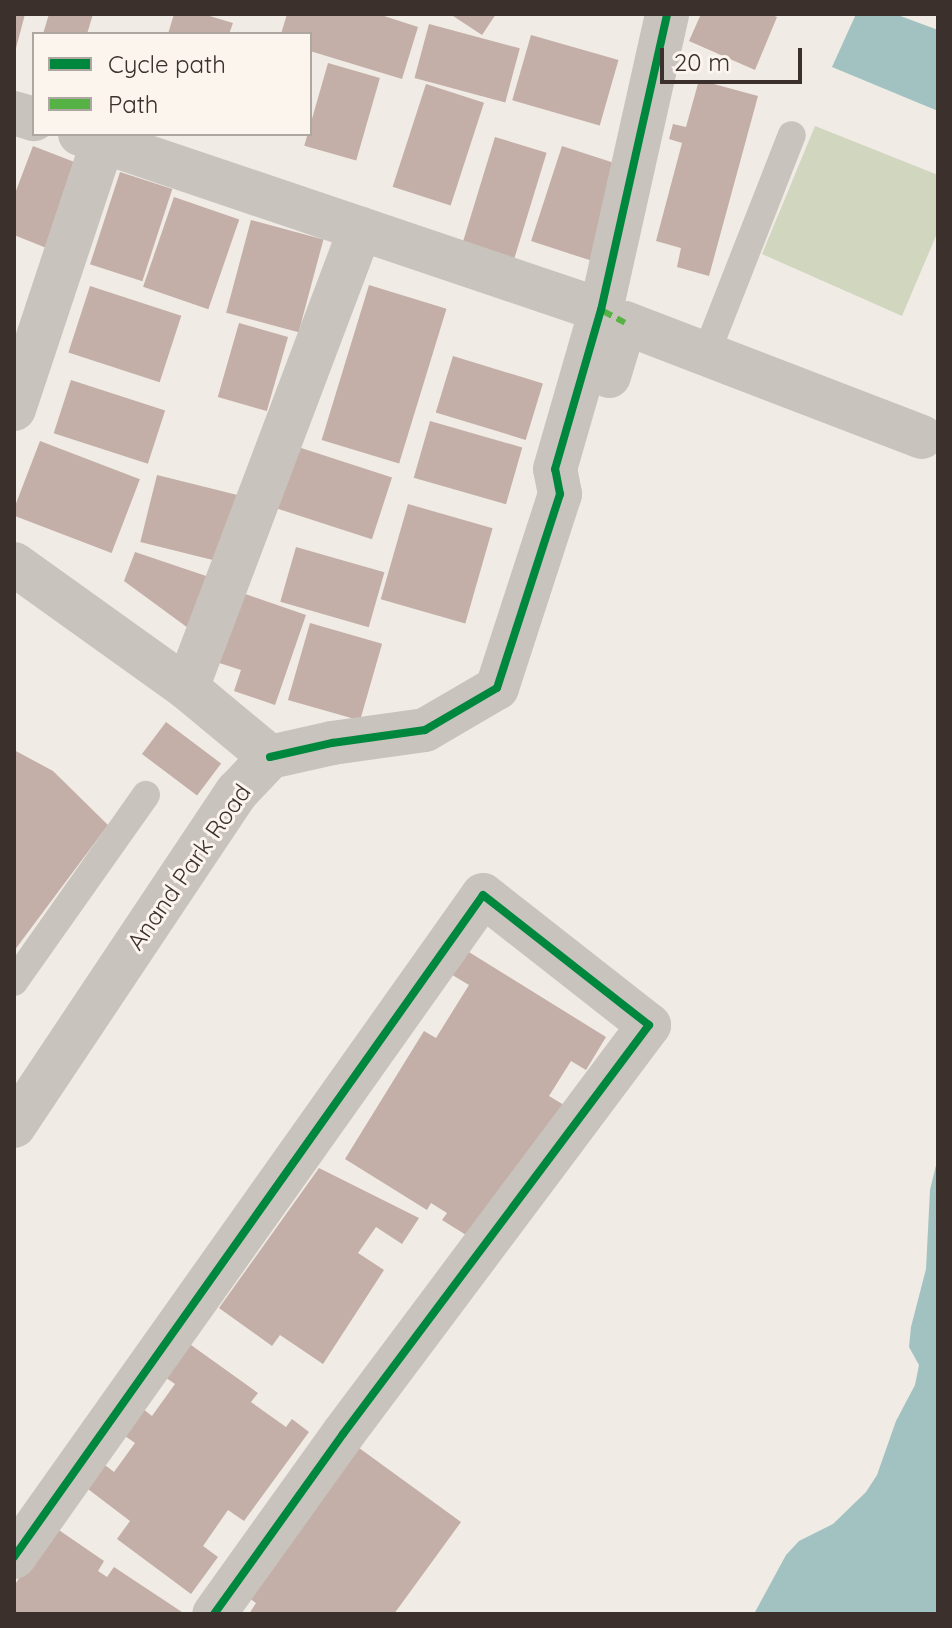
<!DOCTYPE html>
<html>
<head>
<meta charset="utf-8">
<style>
  body { margin:0 }
  #map { position:relative; width:952px; height:1628px; overflow:hidden; background:#f0ebe5; font-family:Quicksand,sans-serif }
  div>[style] { position:absolute }
  .green>* { inset:0; background:#d1d6bf }
  .water>* { inset:0; background:#a1c2c1 }
  .building>* { inset:0; background:#c3afa7; transform-origin:0 0 }
  .lane>* { height:28px; margin:-14px; padding:0 14px; transform-origin:14px; border-radius:14px; background:#c9c3be }
  .street>* { height:44px; margin:-22px; padding:0 22px; transform-origin:22px; border-radius:22px; background:#c9c3be }
  .quiet>* { height:6px; margin-top:-3px; transform-origin:0; background:repeating-linear-gradient(90deg,#57b246 0 12px,transparent 0 18px) }
  .cycleway>* { height:8px; margin:-4px; padding:0 4px; transform-origin:4px; border-radius:4px; background:#00873e }
  span { translate:-50% -50%; white-space:nowrap; text-align:center; line-height:1.15; -webkit-text-stroke:6px #fbf5ee; paint-order:stroke }
  .street-label { font-size:24px; color:#3b302b }
  .frame { position:absolute; inset:0; border:16px solid #3b302b; pointer-events:none }
  .legend { position:absolute; left:32px; top:32px; width:280px; height:104px; box-sizing:border-box; background:#fbf5ee; border:2px solid #aea6a0; margin:0; padding:10px 14px; list-style:none; font-size:24px; color:#3b302b }
  .legend li { display:flex; align-items:center; gap:16px; height:40px }
  .legend b { width:40px; border:2px solid #aea6a0 }
  .scale { position:absolute; left:660px; top:48px; width:142px; height:36px; box-sizing:border-box; border:4px solid #3b302b; border-top:0; padding-left:10px; font-size:24px; line-height:28px; white-space:nowrap; color:#3b302b; -webkit-text-stroke:6px #fbf5ee; paint-order:stroke }
</style>
</head>
<body>
<div id="map">
  <div class="green">
    <i style="clip-path:polygon(815px 126px,938px 175px,938px 231px,902px 316px,762px 254px)"></i>
  </div>
  <div class="water">
    <i style="clip-path:polygon(856px 14px,895px 14px,938px 30px,938px 111px,832px 67px)"></i>
    <i style="clip-path:polygon(938px 1157px,938px 1614px,754px 1614px,786px 1555px,799px 1541px,833px 1524px,866px 1492px,877px 1475px,896px 1421px,915px 1385px,919px 1365px,909px 1347px,911px 1327px,926px 1269px,930px 1190px)"></i>
  </div>
  <div class="building">
    <i style="clip-path:polygon(14px 14px,25px 14px,15px 52px,14px 52px)"></i>
    <i style="clip-path:polygon(49px 14px,93px 14px,87px 34px,43px 34px)"></i>
    <i style="clip-path:polygon(174px 14px,203px 14px,233px 23px,229px 34px,168px 34px)"></i>
    <i style="clip-path:polygon(287px 14px,378px 14px,418px 27px,402px 79px,310px 51px,310px 34px,281px 34px)"></i>
    <i style="clip-path:polygon(450px 14px,496px 14px,482px 35px)"></i>
    <i style="clip-path:polygon(701px 14px,770px 14px,777px 17px,755px 70px,689px 41px)"></i>
    <i style="left:429px;top:24px;width:94px;height:56px;rotate:15deg"></i>
    <i style="left:531px;top:35px;width:91px;height:68px;rotate:16deg"></i>
    <i style="left:328px;top:63px;width:54px;height:86px;rotate:16deg"></i>
    <i style="clip-path:polygon(699px 80px,758px 96px,709px 276px,677px 267px,681px 248px,656px 241px,682px 143px,669px 139px,673px 124px,686px 127px)"></i>
    <i style="left:426px;top:84px;width:61px;height:108px;rotate:18deg"></i>
    <i style="left:495px;top:137px;width:54px;height:115px;rotate:17deg"></i>
    <i style="clip-path:polygon(33px 146px,82px 165px,49px 249px,14px 235px,14px 196px)"></i>
    <i style="left:562px;top:146px;width:63px;height:100px;rotate:18deg"></i>
    <i style="left:120px;top:172px;width:55px;height:97px;rotate:18deg"></i>
    <i style="left:174px;top:197px;width:69px;height:95px;rotate:19deg"></i>
    <i style="left:251px;top:220px;width:75px;height:96px;rotate:15deg"></i>
    <i style="left:369px;top:285px;width:81px;height:162px;rotate:17deg"></i>
    <i style="left:90px;top:286px;width:96px;height:70px;rotate:18deg"></i>
    <i style="left:239px;top:323px;width:51px;height:77px;rotate:16deg"></i>
    <i style="left:453px;top:356px;width:94px;height:59px;rotate:17deg"></i>
    <i style="left:71px;top:380px;width:99px;height:56px;rotate:18deg"></i>
    <i style="left:430px;top:421px;width:96px;height:59px;rotate:16deg"></i>
    <i style="left:40px;top:441px;width:107px;height:79px;rotate:21deg"></i>
    <i style="left:295px;top:446px;width:102px;height:65px;rotate:18deg"></i>
    <i style="left:157px;top:475px;width:84px;height:69px;rotate:14deg"></i>
    <i style="left:408px;top:504px;width:88px;height:99px;rotate:16deg"></i>
    <i style="left:296px;top:547px;width:92px;height:57px;rotate:16deg"></i>
    <i style="clip-path:polygon(135px 552px,218px 580px,199px 636px,124px 581px)"></i>
    <i style="clip-path:polygon(234px 590px,306px 615px,275px 705px,234px 691px,241px 670px,210px 660px)"></i>
    <i style="left:310px;top:623px;width:75px;height:80px;rotate:16deg"></i>
    <i style="left:166px;top:722px;width:69px;height:40px;rotate:37deg"></i>
    <i style="clip-path:polygon(14px 750px,53px 771px,108px 825px,14px 951px)"></i>
    <i style="clip-path:polygon(464px 949px,606px 1037px,586px 1070px,571px 1061px,549px 1096px,564px 1105px,479px 1243px,442px 1220px,447px 1213px,431px 1203px,427px 1210px,345px 1159px,424px 1031px,436px 1038px,469px 985px,449px 973px)"></i>
    <i style="clip-path:polygon(319px 1168px,419px 1218px,402px 1244px,376px 1227px,358px 1253px,384px 1270px,323px 1364px,280px 1335px,272px 1346px,219px 1308px)"></i>
    <i style="clip-path:polygon(184px 1340px,258px 1393px,251px 1402px,286px 1427px,292px 1419px,309px 1432px,244px 1521px,228px 1510px,203px 1546px,218px 1557px,191px 1594px,117px 1539px,130px 1521px,84px 1486px,101px 1462px,114px 1472px,135px 1443px,118px 1431px,137px 1404px,152px 1416px,175px 1384px,159px 1373px)"></i>
    <i style="clip-path:polygon(355px 1445px,461px 1522px,394px 1614px,249px 1614px,256px 1603px,246px 1596px)"></i>
    <i style="clip-path:polygon(53px 1526px,104px 1561px,98px 1571px,107px 1577px,114px 1567px,185px 1614px,14px 1614px,14px 1586px)"></i>
  </div>
  <div class="lane">
    <i style="left:706px;top:354px;width:235px;rotate:-68.6deg"></i>
    <i style="left:14px;top:982px;width:229px;rotate:-54.8deg"></i>
  </div>
  <div class="street">
    <i style="left:14px;top:113px;width:21px;rotate:17deg"></i>
    <i style="left:80px;top:134px;width:550px;rotate:18.67deg"></i>
    <i style="left:609px;top:376px;width:55px;rotate:-73.2deg"></i>
    <i style="left:625px;top:323px;width:318px;rotate:21deg"></i>
    <i style="left:14px;top:409px;width:282px;rotate:-71.6deg"></i>
    <i style="left:14px;top:564px;width:213px;rotate:35.6deg"></i>
    <i style="left:187px;top:688px;width:108px;rotate:39.7deg"></i>
    <i style="left:187px;top:688px;width:491px;rotate:-69.3deg"></i>
    <i style="left:270px;top:757px;width:64px;rotate:-12.7deg"></i>
    <i style="left:332px;top:743px;width:94px;rotate:-8deg"></i>
    <i style="left:425px;top:730px;width:83px;rotate:-30.3deg"></i>
    <i style="left:497px;top:688px;width:204px;rotate:-72deg"></i>
    <i style="left:560px;top:494px;width:25px;rotate:-101deg"></i>
    <i style="left:555px;top:469px;width:166px;rotate:-73.9deg"></i>
    <i style="left:601px;top:310px;width:303px;rotate:-77.4deg"></i>
    <i style="left:14px;top:1126px;width:402px;rotate:-56.3deg"></i>
    <i style="left:237px;top:792px;width:48px;rotate:-46.7deg"></i>
    <i style="left:14px;top:1557px;width:811px;rotate:-54.68deg"></i>
    <i style="left:483px;top:895px;width:211px;rotate:38.1deg"></i>
    <i style="left:649px;top:1025px;width:511px;rotate:126.8deg"></i>
    <i style="left:343px;top:1434px;width:221px;rotate:125.6deg"></i>
  </div>
  <div class="quiet">
    <i style="left:601px;top:310px;width:27px;rotate:28deg"></i>
  </div>
  <div class="cycleway">
    <i style="left:270px;top:757px;width:64px;rotate:-12.7deg"></i>
    <i style="left:332px;top:743px;width:94px;rotate:-8deg"></i>
    <i style="left:425px;top:730px;width:83px;rotate:-30.3deg"></i>
    <i style="left:497px;top:688px;width:204px;rotate:-72deg"></i>
    <i style="left:560px;top:494px;width:25px;rotate:-101deg"></i>
    <i style="left:555px;top:469px;width:166px;rotate:-73.9deg"></i>
    <i style="left:601px;top:310px;width:303px;rotate:-77.4deg"></i>
    <i style="left:14px;top:1557px;width:811px;rotate:-54.68deg"></i>
    <i style="left:483px;top:895px;width:211px;rotate:38.1deg"></i>
    <i style="left:649px;top:1025px;width:511px;rotate:126.8deg"></i>
    <i style="left:343px;top:1434px;width:221px;rotate:125.6deg"></i>
  </div>
  <div class="street-label">
    <span style="left:189px;top:867px;rotate:-55deg">Anand Park Road</span>
  </div>
  <div class="frame"></div>
  <ul class="legend">
  <li><b style="height:10px;background:#00873e"></b>Cycle path</li>
  <li><b style="height:10px;background:#57b246"></b>Path</li>
  </ul>
  <div class="scale">20 m</div>
</div>
</body>
</html>
